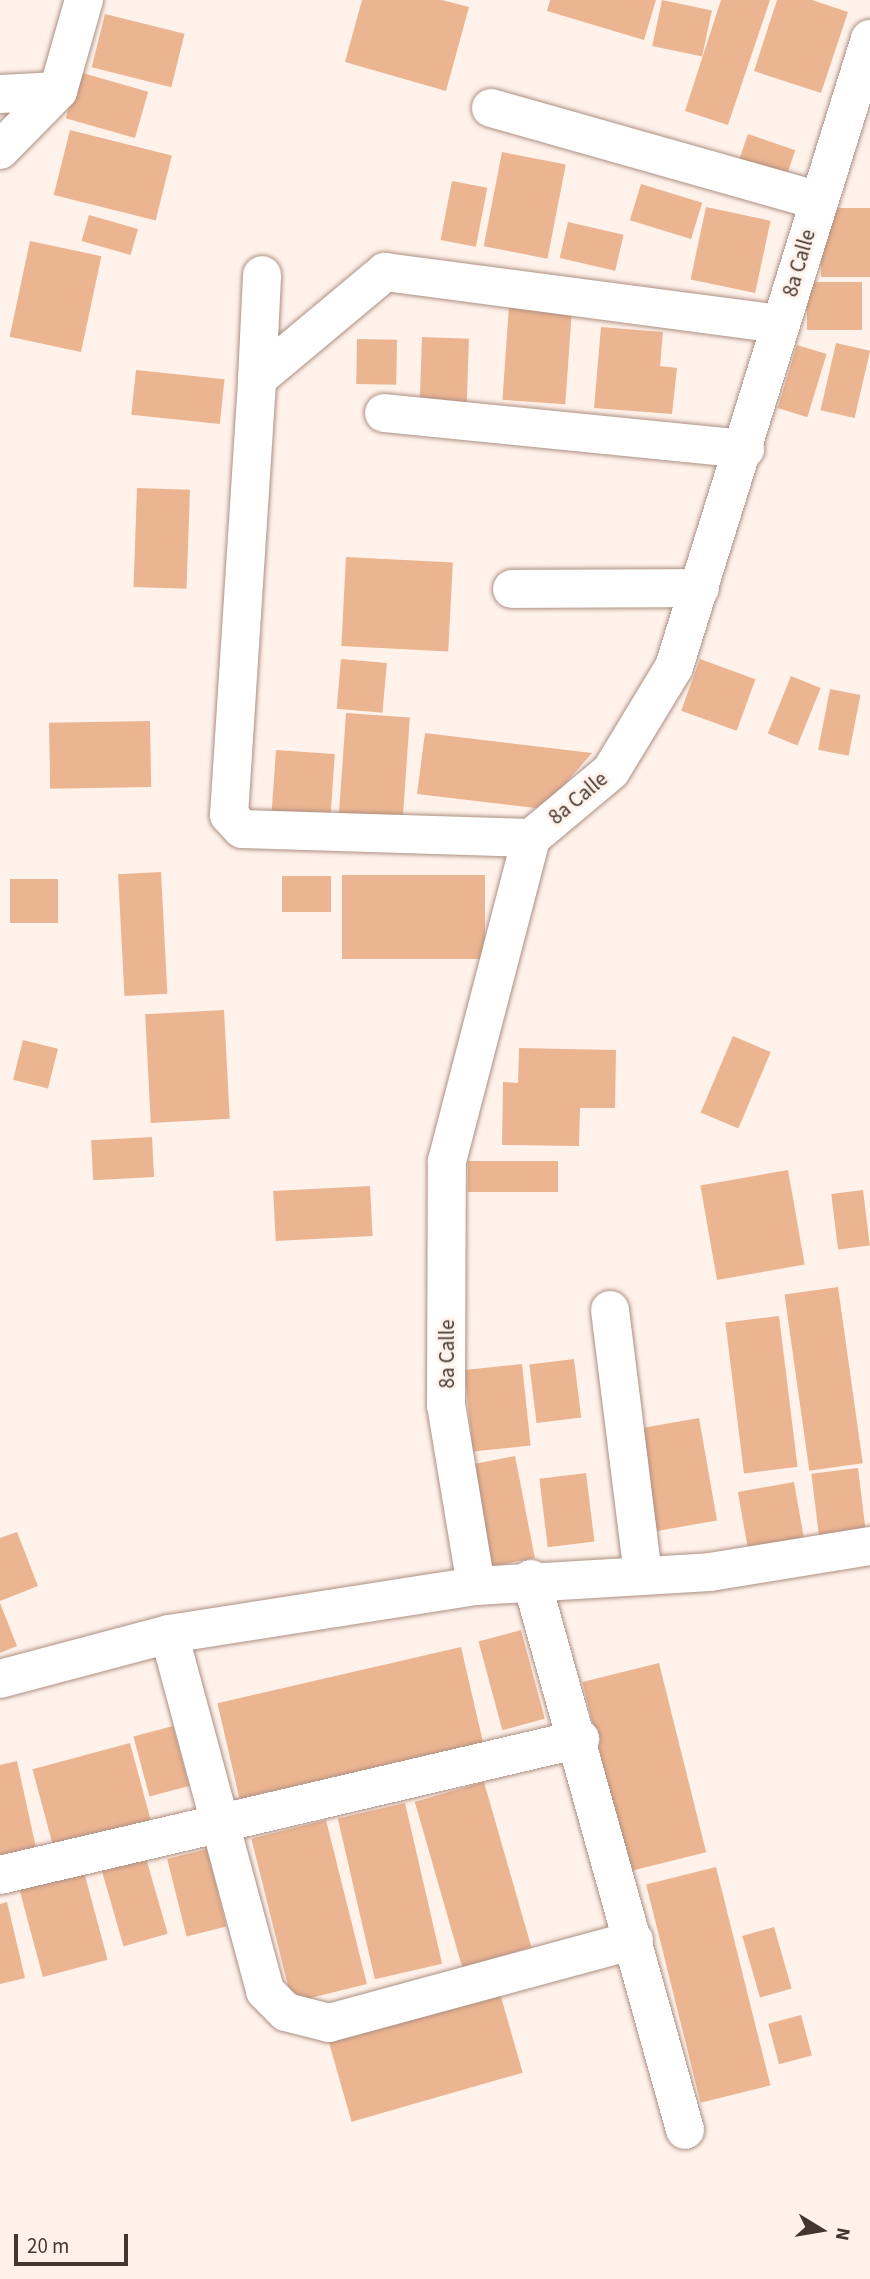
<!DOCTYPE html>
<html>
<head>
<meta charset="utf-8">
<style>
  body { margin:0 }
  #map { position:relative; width:870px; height:2279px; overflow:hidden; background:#fff2eb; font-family:"Source Sans 3",sans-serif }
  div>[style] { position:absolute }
  .building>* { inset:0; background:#ecb591; transform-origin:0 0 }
  .roads { filter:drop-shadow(0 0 2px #ad8f82) drop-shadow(0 0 2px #ad8f82) }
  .minor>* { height:38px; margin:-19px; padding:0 19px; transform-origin:19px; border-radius:19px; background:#fff }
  span { translate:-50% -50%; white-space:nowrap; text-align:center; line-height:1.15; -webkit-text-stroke:6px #fff2eb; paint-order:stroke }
  .street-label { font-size:21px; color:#433630 }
  .north { position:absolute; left:786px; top:2195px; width:70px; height:70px; -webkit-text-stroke:5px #fff2eb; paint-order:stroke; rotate:101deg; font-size:19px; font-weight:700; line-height:28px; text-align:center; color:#433630 }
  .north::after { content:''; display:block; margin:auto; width:24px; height:32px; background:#433630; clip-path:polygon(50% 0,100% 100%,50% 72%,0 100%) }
  .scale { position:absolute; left:14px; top:2234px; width:114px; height:32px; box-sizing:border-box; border:4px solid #433630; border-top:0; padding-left:9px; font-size:21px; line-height:24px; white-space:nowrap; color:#433630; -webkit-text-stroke:5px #fff2eb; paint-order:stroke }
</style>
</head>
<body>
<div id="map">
  <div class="building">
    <i style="clip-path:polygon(362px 0,442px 0,469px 7px,446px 91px,345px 62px)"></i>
    <i style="clip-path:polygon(550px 0,656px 0,644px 40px,547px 11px)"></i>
    <i style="left:662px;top:0;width:51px;height:47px;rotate:12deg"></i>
    <i style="clip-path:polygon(721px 0,770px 0,728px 125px,685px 111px)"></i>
    <i style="clip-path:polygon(777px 0,812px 0,848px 12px,821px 93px,754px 71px)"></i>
    <i style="left:105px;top:14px;width:82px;height:55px;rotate:14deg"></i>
    <i style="left:79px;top:72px;width:72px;height:48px;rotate:16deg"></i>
    <i style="left:70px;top:130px;width:105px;height:67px;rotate:14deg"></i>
    <i style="left:748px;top:134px;width:50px;height:33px;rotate:19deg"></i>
    <i style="left:502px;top:152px;width:65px;height:96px;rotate:11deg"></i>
    <i style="left:452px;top:181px;width:36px;height:60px;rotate:11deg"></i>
    <i style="left:641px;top:184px;width:64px;height:38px;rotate:17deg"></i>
    <i style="left:706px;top:207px;width:66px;height:74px;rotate:12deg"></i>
    <i style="left:821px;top:208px;width:49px;height:69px"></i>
    <i style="left:89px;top:215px;width:51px;height:27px;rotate:16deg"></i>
    <i style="left:568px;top:222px;width:57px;height:37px;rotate:13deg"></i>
    <i style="left:30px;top:241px;width:73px;height:98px;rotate:12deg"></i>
    <i style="left:807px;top:282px;width:55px;height:48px"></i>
    <i style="left:509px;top:306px;width:63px;height:94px;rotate:4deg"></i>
    <i style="clip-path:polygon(601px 327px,663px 332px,660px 366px,677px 368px,672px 414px,594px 408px)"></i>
    <i style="left:422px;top:337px;width:47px;height:68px;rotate:2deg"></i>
    <i style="left:357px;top:339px;width:40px;height:45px;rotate:1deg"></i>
    <i style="left:836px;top:343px;width:35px;height:69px;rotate:13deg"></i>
    <i style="left:797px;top:345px;width:31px;height:66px;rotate:17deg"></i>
    <i style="left:136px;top:370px;width:89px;height:45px;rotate:6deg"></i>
    <i style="left:137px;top:488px;width:53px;height:99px;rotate:2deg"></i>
    <i style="left:346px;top:557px;width:107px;height:89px;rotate:3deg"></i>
    <i style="left:341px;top:659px;width:46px;height:50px;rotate:5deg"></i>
    <i style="left:700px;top:659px;width:59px;height:55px;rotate:20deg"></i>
    <i style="left:791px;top:676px;width:32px;height:62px;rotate:22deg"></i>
    <i style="left:830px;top:689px;width:31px;height:62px;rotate:11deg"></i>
    <i style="left:346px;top:713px;width:64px;height:112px;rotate:4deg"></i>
    <i style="left:150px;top:721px;width:66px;height:101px;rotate:89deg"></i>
    <i style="clip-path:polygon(425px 733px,592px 753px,543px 809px,417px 794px)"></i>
    <i style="left:276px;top:750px;width:59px;height:70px;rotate:4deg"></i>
    <i style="left:161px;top:872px;width:122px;height:43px;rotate:87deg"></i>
    <i style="left:342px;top:875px;width:143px;height:84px"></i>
    <i style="left:331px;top:876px;width:36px;height:49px;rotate:90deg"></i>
    <i style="left:10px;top:879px;width:48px;height:44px"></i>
    <i style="left:224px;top:1010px;width:109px;height:79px;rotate:87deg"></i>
    <i style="left:733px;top:1036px;width:41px;height:83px;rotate:23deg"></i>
    <i style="left:23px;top:1040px;width:36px;height:41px;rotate:14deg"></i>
    <i style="clip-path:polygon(519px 1048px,616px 1050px,615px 1108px,580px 1108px,579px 1146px,502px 1145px,503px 1082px,518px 1083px)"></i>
    <i style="left:152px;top:1137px;width:40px;height:61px;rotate:87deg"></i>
    <i style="left:558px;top:1161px;width:31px;height:90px;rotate:90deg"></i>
    <i style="left:788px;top:1170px;width:96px;height:89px;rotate:80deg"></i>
    <i style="left:370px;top:1186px;width:50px;height:97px;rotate:87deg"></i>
    <i style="left:863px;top:1190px;width:56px;height:32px;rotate:83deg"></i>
    <i style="left:838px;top:1287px;width:178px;height:54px;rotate:82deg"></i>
    <i style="left:779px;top:1316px;width:152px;height:54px;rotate:83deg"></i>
    <i style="left:574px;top:1359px;width:59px;height:45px;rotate:83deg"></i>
    <i style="left:522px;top:1364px;width:82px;height:58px;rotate:84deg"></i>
    <i style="left:699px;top:1418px;width:104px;height:65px;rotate:80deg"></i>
    <i style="left:515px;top:1456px;width:104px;height:43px;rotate:79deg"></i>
    <i style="left:858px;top:1468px;width:68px;height:47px;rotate:83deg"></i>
    <i style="left:586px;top:1473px;width:69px;height:47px;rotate:83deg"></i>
    <i style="left:794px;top:1482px;width:58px;height:57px;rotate:80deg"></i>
    <i style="clip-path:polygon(17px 1532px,38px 1586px,0 1601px,0 1538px)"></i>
    <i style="clip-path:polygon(0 1603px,17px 1646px,0 1653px)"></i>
    <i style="left:521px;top:1630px;width:92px;height:44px;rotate:75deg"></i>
    <i style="left:461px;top:1647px;width:98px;height:250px;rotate:77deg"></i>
    <i style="left:659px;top:1663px;width:195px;height:79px;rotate:76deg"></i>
    <i style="left:173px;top:1726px;width:62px;height:41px;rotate:75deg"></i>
    <i style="left:130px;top:1743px;width:81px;height:101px;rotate:75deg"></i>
    <i style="clip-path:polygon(17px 1761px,36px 1848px,0 1857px,0 1765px)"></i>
    <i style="left:484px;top:1782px;width:172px;height:72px;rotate:74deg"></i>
    <i style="left:405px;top:1803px;width:165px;height:69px;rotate:77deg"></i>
    <i style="left:326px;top:1820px;width:169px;height:77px;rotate:76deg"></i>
    <i style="left:207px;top:1849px;width:80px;height:41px;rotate:76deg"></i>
    <i style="left:144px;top:1851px;width:86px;height:46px;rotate:74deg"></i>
    <i style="left:716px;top:1867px;width:225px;height:72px;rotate:76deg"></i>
    <i style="left:83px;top:1868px;width:95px;height:67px;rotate:75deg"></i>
    <i style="clip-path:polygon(7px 1902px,25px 1978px,0 1984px,0 1904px)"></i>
    <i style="left:774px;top:1927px;width:64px;height:33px;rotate:74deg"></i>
    <i style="left:499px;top:1990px;width:86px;height:178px;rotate:74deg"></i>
    <i style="left:801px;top:2015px;width:42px;height:34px;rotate:75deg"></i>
  </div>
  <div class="roads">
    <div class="minor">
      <i style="left:0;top:94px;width:58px;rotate:-3deg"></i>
      <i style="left:491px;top:108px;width:339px;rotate:15.8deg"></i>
      <i style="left:0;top:150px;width:83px;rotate:-45.5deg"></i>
      <i style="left:58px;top:91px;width:95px;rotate:-74.1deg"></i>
      <i style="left:257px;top:379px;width:104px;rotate:-87.2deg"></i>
      <i style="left:384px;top:413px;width:363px;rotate:5.7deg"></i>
      <i style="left:512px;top:589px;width:188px;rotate:-0.3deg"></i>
      <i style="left:531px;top:838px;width:289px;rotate:-178.2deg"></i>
      <i style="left:242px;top:829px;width:19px;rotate:-133deg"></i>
      <i style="left:229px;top:815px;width:437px;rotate:-86.3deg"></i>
      <i style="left:257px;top:379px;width:167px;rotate:-39.9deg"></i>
      <i style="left:385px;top:272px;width:399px;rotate:7.5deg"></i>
      <i style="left:610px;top:1310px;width:266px;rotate:82.9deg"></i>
      <i style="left:531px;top:1579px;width:572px;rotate:74.38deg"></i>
      <i style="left:476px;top:1586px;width:183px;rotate:-99.4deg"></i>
      <i style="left:446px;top:1405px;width:244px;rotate:-89.8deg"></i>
      <i style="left:447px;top:1161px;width:334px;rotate:-75.4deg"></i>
      <i style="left:531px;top:838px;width:104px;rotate:-39.9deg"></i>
      <i style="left:611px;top:771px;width:122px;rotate:-58.8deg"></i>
      <i style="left:674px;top:667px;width:658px;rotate:-72.67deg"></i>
      <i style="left:169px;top:1634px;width:370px;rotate:74.9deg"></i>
      <i style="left:265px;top:1991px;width:30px;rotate:45deg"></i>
      <i style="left:286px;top:2012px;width:44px;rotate:14.3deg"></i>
      <i style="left:329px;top:2023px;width:316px;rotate:-15.2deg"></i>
      <i style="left:0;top:1679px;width:175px;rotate:-14.9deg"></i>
      <i style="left:169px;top:1634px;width:311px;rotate:-8.9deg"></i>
      <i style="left:476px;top:1586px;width:234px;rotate:-3.4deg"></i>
      <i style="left:710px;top:1572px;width:162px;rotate:-9.2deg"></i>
      <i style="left:0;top:1875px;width:596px;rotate:-13.2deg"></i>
    </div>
  </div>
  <div class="street-label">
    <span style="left:799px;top:263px;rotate:-74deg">8a Calle</span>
    <span style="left:578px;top:798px;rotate:-40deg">8a Calle</span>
    <span style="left:447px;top:1354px;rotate:-90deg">8a Calle</span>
  </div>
  <div class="north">N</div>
  <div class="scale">20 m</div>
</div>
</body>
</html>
